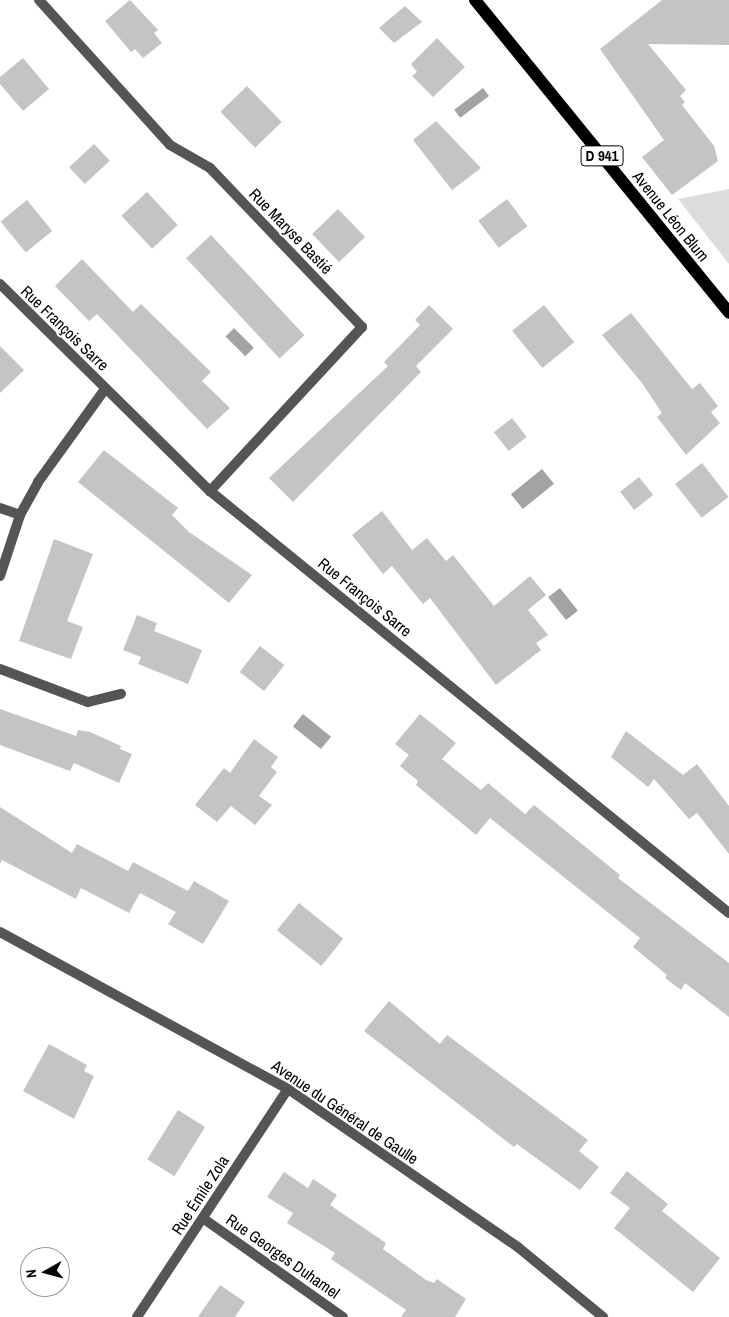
<!DOCTYPE html>
<html>
<head>
<meta charset="utf-8">
<style>
  body { margin:0 }
  #map { position:relative; width:729px; height:1317px; overflow:hidden; background:#fff; font-family:"Archivo Narrow",sans-serif }
  div>[style] { position:absolute }
  .green>* { inset:0; background:#dcdcdc }
  .water>* { inset:0; background:#a3a3a3; transform-origin:0 0 }
  .building>* { inset:0; background:#c4c4c4; transform-origin:0 0 }
  .street>* { height:10px; margin:-5px; padding:0 5px; transform-origin:5px; border-radius:5px; background:#555 }
  .primary>* { height:12px; margin:-6px; padding:0 6px; transform-origin:6px; border-radius:6px; background:#000 }
  span { translate:-50% -50%; white-space:nowrap; text-align:center; line-height:1.15; -webkit-text-stroke:4px #fff; paint-order:stroke }
  .shield-label span { padding:1px 4px; background:#fff; border:1px solid; border-radius:4px; -webkit-text-stroke-width:0 }
  .shield-label { font-size:15px; color:#000; font-weight:700 }
  .street-label { font-size:16px; color:#000 }
  .north { position:absolute; left:20px; top:1247px; width:50px; height:50px; box-sizing:border-box; background:#fff; border:1px solid #999; border-radius:50%; rotate:263deg; font-size:14px; font-weight:700; line-height:20px; text-align:center; color:#000 }
  .north::after { content:''; display:block; margin:auto; width:18px; height:22px; background:#000; clip-path:polygon(50% 0,100% 100%,50% 72%,0 100%) }
</style>
</head>
<body>
<div id="map">
  <div class="green">
    <i style="clip-path:polygon(729px 189px,729px 264px,678px 199px)"></i>
  </div>
  <div class="water">
    <i style="left:483px;top:88px;width:10px;height:36px;rotate:53deg"></i>
    <i style="left:234px;top:328px;width:28px;height:12px;rotate:45deg"></i>
    <i style="left:542px;top:469px;width:19px;height:40px;rotate:51deg"></i>
    <i style="left:560px;top:588px;width:29px;height:15px;rotate:52deg"></i>
    <i style="left:303px;top:714px;width:36px;height:16px;rotate:39deg"></i>
  </div>
  <div class="building">
    <i style="clip-path:polygon(130px 0,158px 30px,154px 33px,162px 43px,143px 58px,135px 49px,131px 52px,105px 21px)"></i>
    <i style="clip-path:polygon(662px 0,729px 0,729px 45px,648px 44px,686px 90px,680px 96px,685px 102px,682px 105px,714px 146px,718px 161px,672px 195px,642px 157px,664px 140px,600px 49px)"></i>
    <i style="clip-path:polygon(405px 6px,422px 22px,394px 43px,379px 28px)"></i>
    <i style="clip-path:polygon(437px 38px,465px 67px,433px 97px,412px 76px,417px 72px,411px 64px)"></i>
    <i style="clip-path:polygon(23px 58px,49px 89px,23px 111px,0 84px,0 77px)"></i>
    <i style="left:247px;top:86px;width:50px;height:37px;rotate:46deg"></i>
    <i style="clip-path:polygon(436px 121px,481px 168px,452px 190px,413px 140px)"></i>
    <i style="left:94px;top:144px;width:23px;height:34px;rotate:47deg"></i>
    <i style="left:147px;top:192px;width:45px;height:35px;rotate:47deg"></i>
    <i style="left:507px;top:199px;width:34px;height:36px;rotate:53deg"></i>
    <i style="left:27px;top:200px;width:40px;height:34px;rotate:51deg"></i>
    <i style="left:338px;top:209px;width:39px;height:36px;rotate:46deg"></i>
    <i style="left:211px;top:235px;width:137px;height:34px;rotate:47deg"></i>
    <i style="clip-path:polygon(82px 259px,133px 312px,141px 304px,211px 372px,202px 381px,230px 408px,207px 429px,97px 314px,89px 321px,55px 286px)"></i>
    <i style="clip-path:polygon(429px 305px,453px 329px,416px 366px,421px 372px,293px 502px,269px 478px,388px 366px,384px 362px,420px 325px,415px 320px)"></i>
    <i style="left:544px;top:305px;width:48px;height:41px;rotate:51deg"></i>
    <i style="clip-path:polygon(631px 313px,692px 389px,700px 383px,718px 406px,711px 412px,720px 423px,686px 455px,657px 417px,662px 413px,642px 383px,602px 335px)"></i>
    <i style="clip-path:polygon(0 346px,24px 370px,0 393px)"></i>
    <i style="left:512px;top:418px;width:24px;height:23px;rotate:52deg"></i>
    <i style="clip-path:polygon(104px 450px,178px 508px,172px 515px,189px 532px,252px 575px,229px 603px,78px 482px)"></i>
    <i style="left:702px;top:463px;width:43px;height:34px;rotate:52deg"></i>
    <i style="left:639px;top:477px;width:23px;height:24px;rotate:52deg"></i>
    <i style="clip-path:polygon(382px 511px,412px 550px,427px 538px,446px 561px,453px 555px,494px 606px,530px 576px,546px 595px,528px 610px,548px 635px,536px 643px,541px 650px,496px 685px,430px 598px,423px 604px,392px 566px,383px 574px,352px 535px)"></i>
    <i style="clip-path:polygon(54px 539px,93px 554px,67px 621px,83px 627px,71px 659px,19px 641px)"></i>
    <i style="clip-path:polygon(137px 615px,157px 623px,154px 631px,202px 650px,188px 684px,138px 664px,141px 657px,123px 650px)"></i>
    <i style="left:260px;top:646px;width:31px;height:33px;rotate:38deg"></i>
    <i style="clip-path:polygon(0 709px,76px 736px,78px 730px,90px 732px,121px 746px,120px 749px,132px 754px,119px 783px,74px 763px,70px 771px,0 745px)"></i>
    <i style="clip-path:polygon(420px 714px,456px 743px,442px 759px,481px 790px,488px 783px,525px 814px,534px 805px,620px 875px,618px 878px,729px 963px,729px 1017px,685px 983px,681px 990px,665px 978px,667px 975px,633px 947px,640px 938px,490px 818px,476px 835px,416px 785px,418px 781px,400px 766px,409px 755px,395px 744px)"></i>
    <i style="clip-path:polygon(626px 731px,683px 775px,697px 764px,729px 806px,729px 854px,697px 813px,689px 819px,654px 779px,648px 787px,611px 757px)"></i>
    <i style="clip-path:polygon(254px 739px,278px 757px,271px 767px,277px 772px,259px 796px,272px 805px,255px 825px,231px 806px,217px 822px,195px 805px,224px 768px,230px 773px)"></i>
    <i style="clip-path:polygon(0 807px,72px 853px,77px 844px,128px 871px,133px 862px,188px 891px,194px 881px,229px 901px,203px 944px,168px 924px,176px 912px,140px 893px,129px 913px,81px 888px,76px 899px,2px 860px,0 864px)"></i>
    <i style="left:299px;top:903px;width:57px;height:35px;rotate:39deg"></i>
    <i style="clip-path:polygon(389px 1001px,440px 1044px,447px 1035px,588px 1140px,579px 1151px,599px 1167px,580px 1190px,517px 1144px,514px 1147px,364px 1031px)"></i>
    <i style="clip-path:polygon(49px 1044px,87px 1065px,84px 1071px,94px 1076px,74px 1119px,23px 1091px)"></i>
    <i style="left:178px;top:1110px;width:32px;height:58px;rotate:32deg"></i>
    <i style="clip-path:polygon(627px 1171px,668px 1204px,662px 1211px,720px 1258px,693px 1292px,614px 1228px,630px 1208px,610px 1193px)"></i>
    <i style="clip-path:polygon(284px 1172px,308px 1188px,313px 1179px,337px 1195px,330px 1205px,386px 1243px,383px 1249px,426px 1280px,434px 1283px,437px 1279px,466px 1299px,455px 1317px,401px 1317px,406px 1310px,331px 1259px,335px 1253px,287px 1223px,293px 1213px,267px 1197px)"></i>
    <i style="clip-path:polygon(220px 1285px,245px 1302px,235px 1317px,198px 1317px)"></i>
  </div>
  <div class="street">
    <i style="left:39px;top:0;width:195px;rotate:47.9deg"></i>
    <i style="left:170px;top:145px;width:46px;rotate:29.9deg"></i>
    <i style="left:210px;top:168px;width:220px;rotate:46.3deg"></i>
    <i style="left:362px;top:327px;width:224px;rotate:132.8deg"></i>
    <i style="left:0;top:284px;width:295px;rotate:44.6deg"></i>
    <i style="left:210px;top:491px;width:669px;rotate:39.11deg"></i>
    <i style="left:0;top:508px;width:21px;rotate:19deg"></i>
    <i style="left:0;top:576px;width:64px;rotate:-71.8deg"></i>
    <i style="left:20px;top:515px;width:38px;rotate:-61deg"></i>
    <i style="left:38px;top:482px;width:115px;rotate:-54.2deg"></i>
    <i style="left:0;top:669px;width:94px;rotate:20.6deg"></i>
    <i style="left:88px;top:702px;width:34px;rotate:-14deg"></i>
    <i style="left:0;top:932px;width:328px;rotate:28.6deg"></i>
    <i style="left:288px;top:1089px;width:280px;rotate:34.5deg"></i>
    <i style="left:519px;top:1248px;width:109px;rotate:39.4deg"></i>
    <i style="left:204px;top:1219px;width:170px;rotate:35.2deg"></i>
    <i style="left:137px;top:1317px;width:273px;rotate:-56.5deg"></i>
  </div>
  <div class="primary">
    <i style="left:475px;top:0;width:403px;rotate:50.9deg"></i>
  </div>
  <div class="shield-label">
    <span style="left:602px;top:156px">D 941</span>
  </div>
  <div class="street-label">
    <span style="left:671px;top:216px;rotate:51deg">Avenue Léon Blum</span>
    <span style="left:291px;top:231px;rotate:46deg">Rue Maryse Bastié</span>
    <span style="left:65px;top:328px;rotate:44deg">Rue François Sarre</span>
    <span style="left:365px;top:597px;rotate:39deg">Rue François Sarre</span>
    <span style="left:345px;top:1112px;rotate:34deg">Avenue du Général de Gaulle</span>
    <span style="left:200px;top:1195px;rotate:-57deg">Rue Émile Zola</span>
    <span style="left:283px;top:1256px;rotate:35deg">Rue Georges Duhamel</span>
  </div>
  <div class="north">N</div>
</div>
</body>
</html>
